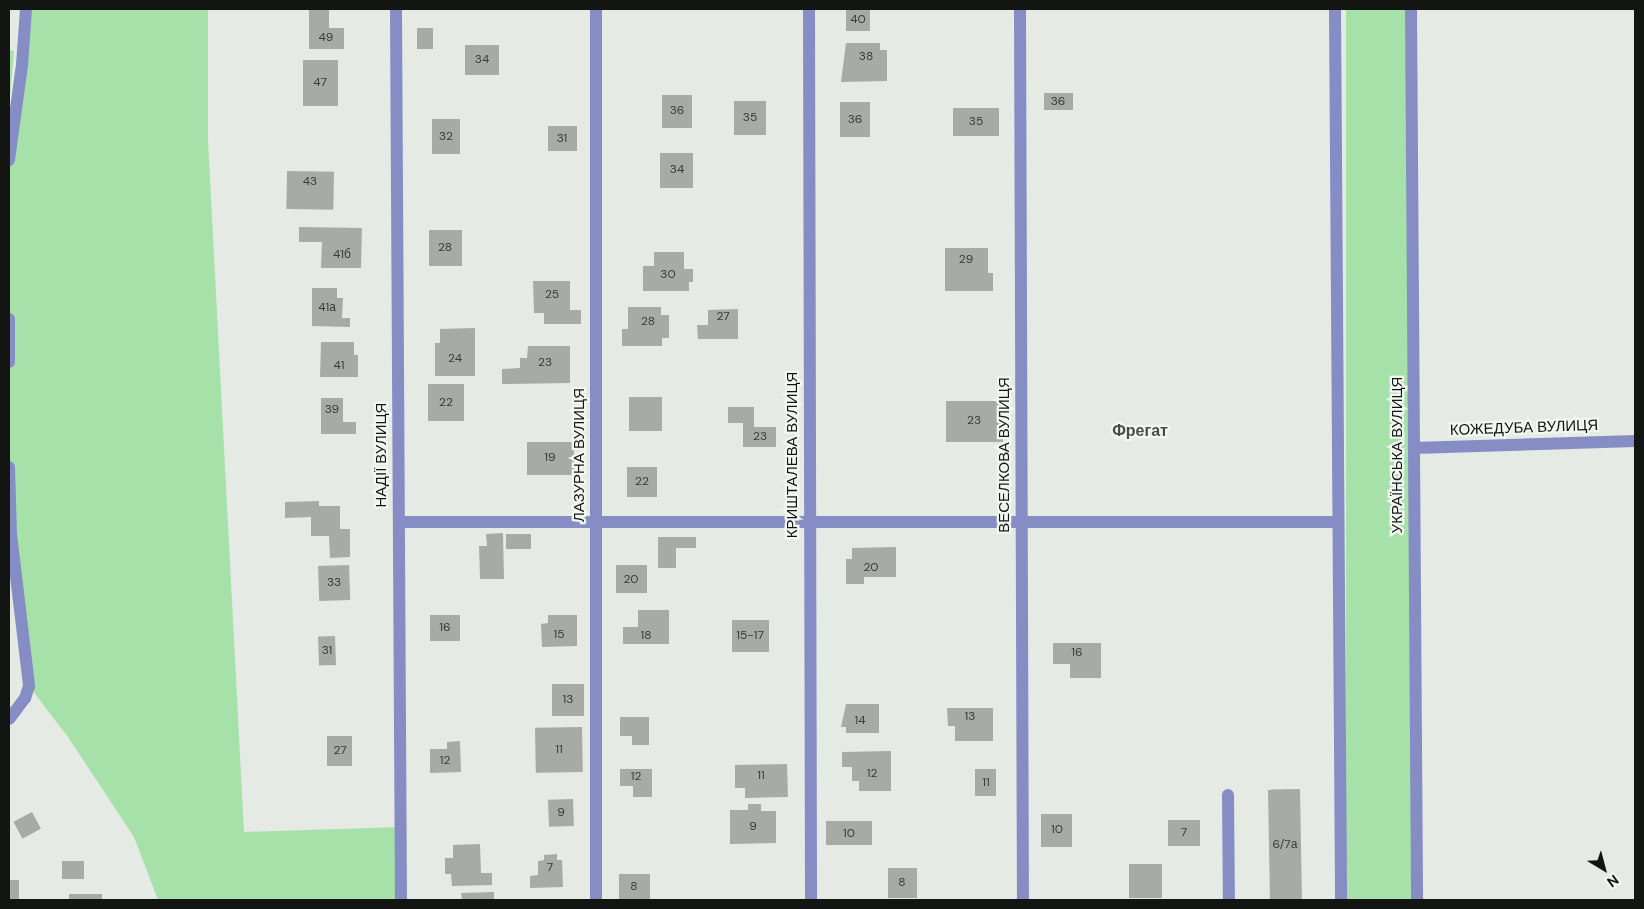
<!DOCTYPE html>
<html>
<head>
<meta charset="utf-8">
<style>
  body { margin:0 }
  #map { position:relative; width:1644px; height:909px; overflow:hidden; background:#e5eae5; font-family:"DM Sans",sans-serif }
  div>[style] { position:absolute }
  .green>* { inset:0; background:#a6e1a9; transform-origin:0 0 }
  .building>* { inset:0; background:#a6aba6; transform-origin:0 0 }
  .minor>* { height:12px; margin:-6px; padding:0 6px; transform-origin:6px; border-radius:6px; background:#858dc4 }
  .tertiary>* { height:12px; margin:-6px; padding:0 6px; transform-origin:6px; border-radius:6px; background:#858dc4 }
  span { translate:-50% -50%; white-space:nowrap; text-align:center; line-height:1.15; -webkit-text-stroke:4.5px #f2f7f2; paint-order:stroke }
  .number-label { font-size:12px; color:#383a38 }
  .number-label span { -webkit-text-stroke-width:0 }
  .street-label { font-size:15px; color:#131513 }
  .neighbourhood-label { font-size:16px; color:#484d48; font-weight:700 }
  .frame { position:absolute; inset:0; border:10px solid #131513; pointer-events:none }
  .north { position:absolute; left:1579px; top:844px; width:50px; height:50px; -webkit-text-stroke:4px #f2f7f2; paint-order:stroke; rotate:143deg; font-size:14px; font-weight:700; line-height:20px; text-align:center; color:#131513 }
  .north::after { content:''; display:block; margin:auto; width:18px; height:22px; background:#131513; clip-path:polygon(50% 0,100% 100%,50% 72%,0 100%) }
</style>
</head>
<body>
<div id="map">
  <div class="green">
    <i style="clip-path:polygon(26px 9px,208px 9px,208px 140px,244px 832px,401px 827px,401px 900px,158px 900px,134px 837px,68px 737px,29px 686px,9px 467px,9px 160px)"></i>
    <i style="left:1346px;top:9px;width:65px;height:891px"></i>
    <i style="clip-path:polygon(9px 50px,14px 51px,10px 96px,9px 96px)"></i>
  </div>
  <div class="building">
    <i style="clip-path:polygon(309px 9px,329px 9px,329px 28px,344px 28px,344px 49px,309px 49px)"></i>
    <i style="left:846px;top:9px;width:24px;height:22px"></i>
    <i style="left:417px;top:28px;width:16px;height:21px"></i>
    <i style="clip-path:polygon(846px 43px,880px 43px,880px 50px,887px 50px,887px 81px,841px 82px)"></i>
    <i style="left:465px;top:45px;width:34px;height:30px"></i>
    <i style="left:303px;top:60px;width:35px;height:46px"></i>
    <i style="left:1044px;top:93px;width:29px;height:17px"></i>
    <i style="left:662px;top:95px;width:30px;height:33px"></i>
    <i style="left:734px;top:101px;width:32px;height:34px"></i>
    <i style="left:840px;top:102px;width:30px;height:35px"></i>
    <i style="left:953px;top:108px;width:46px;height:28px"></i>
    <i style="left:460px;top:119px;width:35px;height:28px;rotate:90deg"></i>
    <i style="left:548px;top:126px;width:29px;height:25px"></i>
    <i style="left:660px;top:153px;width:33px;height:35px"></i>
    <i style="left:287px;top:171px;width:47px;height:38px;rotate:1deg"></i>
    <i style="clip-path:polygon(299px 227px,362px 228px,361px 268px,321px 268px,322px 242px,299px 242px)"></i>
    <i style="left:429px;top:230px;width:33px;height:36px"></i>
    <i style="clip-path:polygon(945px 248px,988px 248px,988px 273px,993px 273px,993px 291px,945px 291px)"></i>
    <i style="clip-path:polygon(654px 252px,684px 252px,684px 269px,693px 269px,693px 282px,689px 282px,689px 291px,643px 291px,643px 266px,654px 266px)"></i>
    <i style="clip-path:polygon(533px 281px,570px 281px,570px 310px,581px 310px,581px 324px,544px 324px,544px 313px,534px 313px)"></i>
    <i style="clip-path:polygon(312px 288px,337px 288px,337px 298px,343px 298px,342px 318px,350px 318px,350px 327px,312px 326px)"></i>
    <i style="clip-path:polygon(628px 307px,661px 307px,661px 315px,669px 315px,669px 338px,662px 338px,662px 346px,622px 346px,622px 329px,628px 329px)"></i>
    <i style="clip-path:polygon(738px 309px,738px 339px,698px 339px,697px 325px,708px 325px,708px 310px)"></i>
    <i style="clip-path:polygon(475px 328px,475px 376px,435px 376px,435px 343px,440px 343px,440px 329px)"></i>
    <i style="clip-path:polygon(321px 342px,354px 342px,354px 355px,358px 355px,358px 377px,320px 377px)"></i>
    <i style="clip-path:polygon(528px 346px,570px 346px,570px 383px,502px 384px,502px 369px,520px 368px,520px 358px,527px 358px)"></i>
    <i style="left:464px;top:384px;width:37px;height:36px;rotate:90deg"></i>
    <i style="left:629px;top:397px;width:33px;height:34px"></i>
    <i style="clip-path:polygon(321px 398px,343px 398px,343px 422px,356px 422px,356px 434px,321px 434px)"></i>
    <i style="left:946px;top:401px;width:57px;height:41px"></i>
    <i style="clip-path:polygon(728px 407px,754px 407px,754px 427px,776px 427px,776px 447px,743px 447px,743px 423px,728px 423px)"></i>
    <i style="left:527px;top:442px;width:47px;height:33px"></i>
    <i style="left:627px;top:467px;width:30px;height:30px"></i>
    <i style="clip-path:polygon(319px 501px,319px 506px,340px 506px,340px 529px,350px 529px,350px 557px,330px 558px,329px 536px,311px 536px,311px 517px,285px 518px,285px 502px)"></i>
    <i style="clip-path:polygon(503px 533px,504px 579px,480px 579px,479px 546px,487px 546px,486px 534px)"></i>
    <i style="left:531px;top:534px;width:15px;height:25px;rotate:90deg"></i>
    <i style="clip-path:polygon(658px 537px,696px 537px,696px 548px,676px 548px,676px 568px,658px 568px)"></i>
    <i style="clip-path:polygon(896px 547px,896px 577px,864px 577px,864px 584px,846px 584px,846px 559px,852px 559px,852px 548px)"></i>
    <i style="left:349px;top:565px;width:35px;height:31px;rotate:88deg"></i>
    <i style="left:647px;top:565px;width:28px;height:31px;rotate:90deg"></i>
    <i style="clip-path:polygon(638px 610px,669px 610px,669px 644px,623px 644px,623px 627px,638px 627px)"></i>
    <i style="left:430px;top:615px;width:30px;height:26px"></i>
    <i style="clip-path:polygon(548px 615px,577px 615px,577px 646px,542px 647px,541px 624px,548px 623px)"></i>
    <i style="left:769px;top:620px;width:32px;height:37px;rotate:90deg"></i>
    <i style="left:335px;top:636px;width:29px;height:17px;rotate:88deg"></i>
    <i style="clip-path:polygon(1053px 643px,1101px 643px,1101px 678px,1070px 678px,1070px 664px,1053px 664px)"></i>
    <i style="left:552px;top:684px;width:32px;height:32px"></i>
    <i style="clip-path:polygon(846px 704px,879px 704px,879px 733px,846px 733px,846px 727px,841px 727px)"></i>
    <i style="clip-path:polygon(947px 708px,993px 708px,993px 741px,955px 741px,955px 726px,948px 726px)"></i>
    <i style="clip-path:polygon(620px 717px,649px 717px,649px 745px,632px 745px,632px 736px,620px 736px)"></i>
    <i style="left:582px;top:727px;width:45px;height:47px;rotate:89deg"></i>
    <i style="left:352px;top:736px;width:30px;height:25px;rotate:90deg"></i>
    <i style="clip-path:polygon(460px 741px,461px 772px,430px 773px,430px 749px,447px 749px,447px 742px)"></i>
    <i style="clip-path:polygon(891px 751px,891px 791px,859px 791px,859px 781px,852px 781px,852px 767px,842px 767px,842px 752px)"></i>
    <i style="clip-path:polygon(787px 764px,788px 797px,745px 798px,745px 788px,735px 788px,735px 765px)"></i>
    <i style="clip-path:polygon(620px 769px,652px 769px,652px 797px,633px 797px,633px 786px,620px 786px)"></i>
    <i style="left:975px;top:769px;width:21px;height:27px"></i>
    <i style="left:1300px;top:789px;width:111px;height:32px;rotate:89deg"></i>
    <i style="left:573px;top:799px;width:27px;height:25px;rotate:88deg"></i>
    <i style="clip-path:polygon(748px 804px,761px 804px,761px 811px,776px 811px,776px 843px,730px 844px,730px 810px,748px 810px)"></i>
    <i style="left:32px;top:812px;width:19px;height:21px;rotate:62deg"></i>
    <i style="left:1041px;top:814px;width:31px;height:33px"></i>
    <i style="left:1168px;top:820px;width:32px;height:26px"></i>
    <i style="left:872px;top:821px;width:24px;height:46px;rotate:90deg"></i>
    <i style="clip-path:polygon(480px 844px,481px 873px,492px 873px,492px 885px,452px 886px,451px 874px,445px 874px,445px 858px,453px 858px,453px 845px)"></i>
    <i style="clip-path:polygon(557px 854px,557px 860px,562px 860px,563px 887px,530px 888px,530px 876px,538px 875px,538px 861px,544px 860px,544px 855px)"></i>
    <i style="left:62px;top:861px;width:22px;height:18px"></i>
    <i style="left:1129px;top:864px;width:33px;height:34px"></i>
    <i style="left:917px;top:868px;width:30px;height:29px;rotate:90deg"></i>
    <i style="left:619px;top:874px;width:31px;height:26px"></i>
    <i style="left:9px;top:880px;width:10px;height:20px"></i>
    <i style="clip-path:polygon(494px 892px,494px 900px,462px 900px,461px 893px)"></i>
    <i style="left:69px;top:894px;width:33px;height:6px"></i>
  </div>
  <div class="minor">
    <i style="left:396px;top:9px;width:891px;rotate:89.68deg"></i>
    <i style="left:596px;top:9px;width:891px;rotate:90deg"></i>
    <i style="left:809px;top:9px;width:891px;rotate:89.87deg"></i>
    <i style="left:1020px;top:9px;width:891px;rotate:89.81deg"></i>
    <i style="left:1411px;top:9px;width:891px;rotate:89.61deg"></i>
    <i style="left:9px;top:160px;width:96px;rotate:-82.2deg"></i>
    <i style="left:22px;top:65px;width:56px;rotate:-85.9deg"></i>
    <i style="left:9px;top:319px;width:43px;rotate:90deg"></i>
    <i style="left:1414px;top:448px;width:221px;rotate:-1.8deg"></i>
    <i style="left:9px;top:467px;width:67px;rotate:88.3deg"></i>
    <i style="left:11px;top:534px;width:153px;rotate:83.2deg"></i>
    <i style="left:29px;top:686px;width:13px;rotate:108deg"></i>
    <i style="left:25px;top:698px;width:26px;rotate:127deg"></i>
    <i style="left:399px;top:522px;width:939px"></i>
    <i style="left:1228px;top:795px;width:105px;rotate:89.5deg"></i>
  </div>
  <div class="tertiary">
    <i style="left:1335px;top:9px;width:891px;rotate:89.61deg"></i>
  </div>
  <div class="number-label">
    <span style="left:858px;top:20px">40</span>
    <span style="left:326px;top:38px">49</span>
    <span style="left:866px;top:57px">38</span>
    <span style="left:482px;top:60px">34</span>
    <span style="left:320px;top:83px">47</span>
    <span style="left:1058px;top:102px">36</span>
    <span style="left:677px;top:111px">36</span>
    <span style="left:750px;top:118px">35</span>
    <span style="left:855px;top:120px">36</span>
    <span style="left:976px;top:122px">35</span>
    <span style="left:446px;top:137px">32</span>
    <span style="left:562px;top:139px">31</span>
    <span style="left:677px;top:170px">34</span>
    <span style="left:310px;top:182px">43</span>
    <span style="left:445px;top:248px">28</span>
    <span style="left:342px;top:255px">41б</span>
    <span style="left:966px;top:260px">29</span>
    <span style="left:668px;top:275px">30</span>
    <span style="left:552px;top:295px">25</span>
    <span style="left:327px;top:308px">41а</span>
    <span style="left:723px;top:317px">27</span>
    <span style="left:648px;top:322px">28</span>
    <span style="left:455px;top:359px">24</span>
    <span style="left:545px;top:363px">23</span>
    <span style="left:339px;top:366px">41</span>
    <span style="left:446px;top:403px">22</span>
    <span style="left:332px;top:410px">39</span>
    <span style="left:974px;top:421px">23</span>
    <span style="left:760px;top:437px">23</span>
    <span style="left:550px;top:458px">19</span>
    <span style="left:642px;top:482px">22</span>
    <span style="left:871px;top:568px">20</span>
    <span style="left:631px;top:580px">20</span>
    <span style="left:334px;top:583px">33</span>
    <span style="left:445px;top:628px">16</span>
    <span style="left:559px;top:635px">15</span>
    <span style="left:646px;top:636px">18</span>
    <span style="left:750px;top:636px">15-17</span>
    <span style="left:327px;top:651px">31</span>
    <span style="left:1077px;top:653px">16</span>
    <span style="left:568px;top:700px">13</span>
    <span style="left:970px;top:717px">13</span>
    <span style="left:860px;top:721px">14</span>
    <span style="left:559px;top:750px">11</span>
    <span style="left:340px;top:751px">27</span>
    <span style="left:445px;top:761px">12</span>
    <span style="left:872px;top:774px">12</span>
    <span style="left:761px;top:776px">11</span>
    <span style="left:636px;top:777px">12</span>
    <span style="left:986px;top:783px">11</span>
    <span style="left:561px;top:813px">9</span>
    <span style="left:753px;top:827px">9</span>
    <span style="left:1057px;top:830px">10</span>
    <span style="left:1184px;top:833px">7</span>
    <span style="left:849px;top:834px">10</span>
    <span style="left:1285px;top:845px">6/7а</span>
    <span style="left:550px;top:868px">7</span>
    <span style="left:902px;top:883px">8</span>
    <span style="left:634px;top:887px">8</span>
  </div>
  <div class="street-label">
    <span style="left:1524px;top:428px;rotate:-2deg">КОЖЕДУБА ВУЛИЦЯ</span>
    <span style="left:382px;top:455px;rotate:-90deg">НАДІЇ ВУЛИЦЯ</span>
    <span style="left:580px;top:455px;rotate:-90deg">ЛАЗУРНА ВУЛИЦЯ</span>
    <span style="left:793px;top:455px;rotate:-90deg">КРИШТАЛЕВА ВУЛИЦЯ</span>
    <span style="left:1005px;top:455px;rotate:-90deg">ВЕСЕЛКОВА ВУЛИЦЯ</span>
    <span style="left:1398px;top:455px;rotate:-90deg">УКРАЇНСЬКА ВУЛИЦЯ</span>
  </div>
  <div class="neighbourhood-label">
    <span style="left:1140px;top:431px">Фрегат</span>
  </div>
  <div class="frame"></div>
  <div class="north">N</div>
</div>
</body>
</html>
